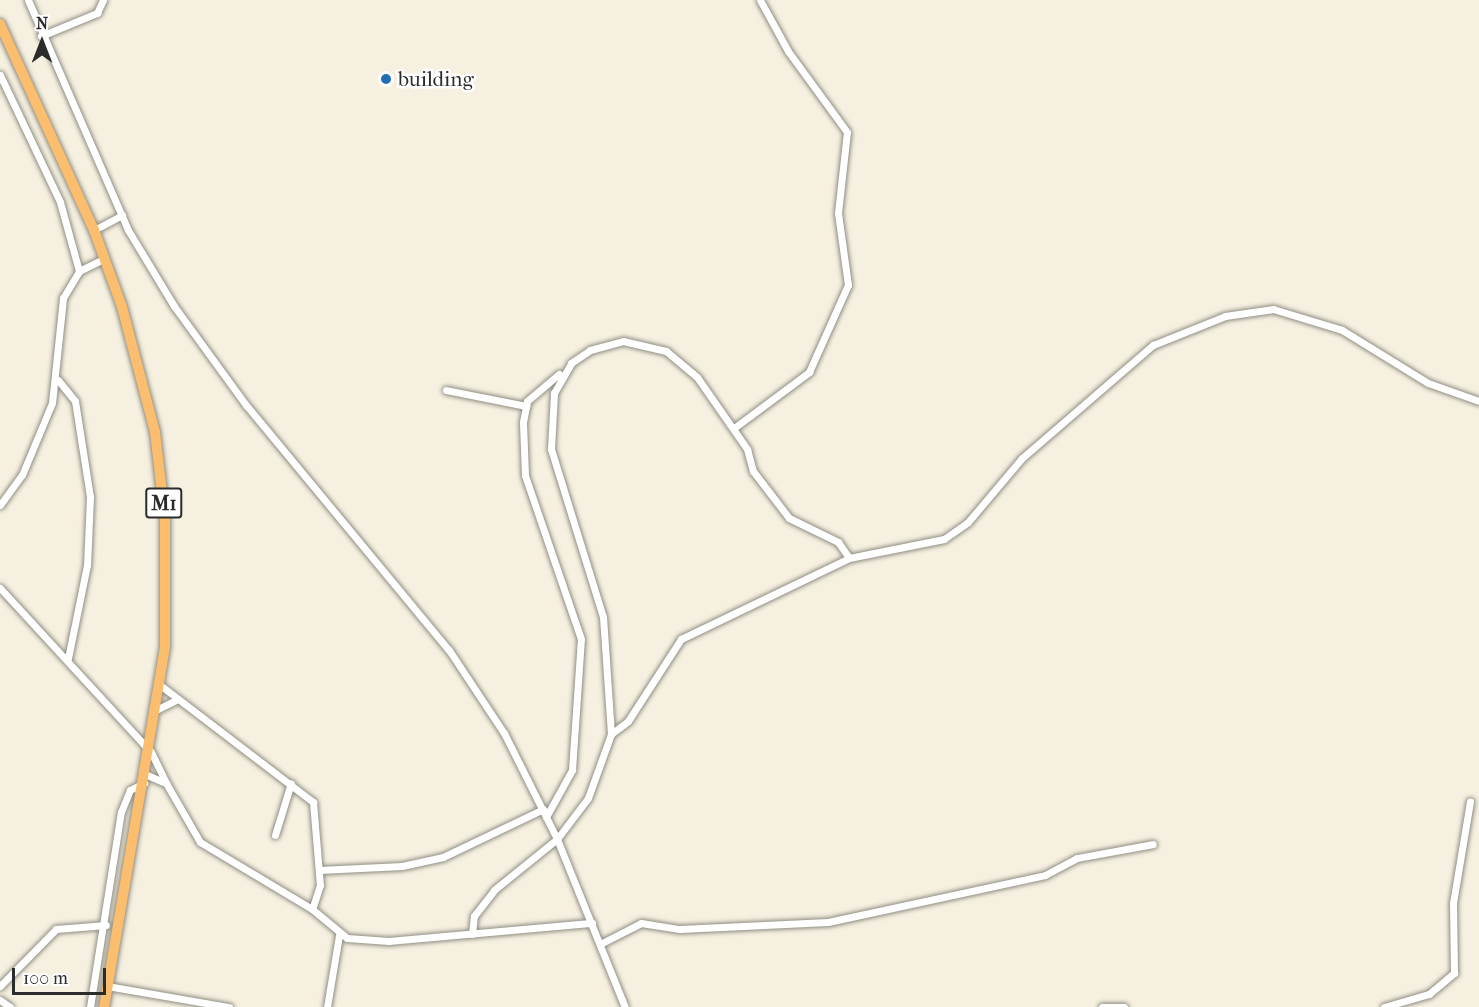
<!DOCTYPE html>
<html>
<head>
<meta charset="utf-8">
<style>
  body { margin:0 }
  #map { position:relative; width:1479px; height:1007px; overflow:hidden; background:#f5f0df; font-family:"IM FELL French Canon",serif }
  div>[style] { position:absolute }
  .roads { filter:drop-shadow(0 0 2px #908e85) drop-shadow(0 0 2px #908e85) }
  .minor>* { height:7px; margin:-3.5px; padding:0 3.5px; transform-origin:3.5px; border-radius:3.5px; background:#fff }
  .highway>* { height:10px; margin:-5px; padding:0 5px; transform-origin:5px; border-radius:5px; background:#fbbd6e }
  .dots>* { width:16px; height:16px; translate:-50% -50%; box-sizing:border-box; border:3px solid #fff; border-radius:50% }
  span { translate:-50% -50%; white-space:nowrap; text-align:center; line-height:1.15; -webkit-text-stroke:5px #fff; paint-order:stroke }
  .shield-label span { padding:2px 4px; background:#fff; border:2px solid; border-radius:4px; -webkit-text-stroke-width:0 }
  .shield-label { font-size:20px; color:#2b2b2b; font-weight:700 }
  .poi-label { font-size:21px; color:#2b2b2b }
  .left { translate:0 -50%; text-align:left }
  .north { position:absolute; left:12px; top:12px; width:60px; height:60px; -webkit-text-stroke:4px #fff; paint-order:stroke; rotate:0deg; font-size:16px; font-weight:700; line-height:24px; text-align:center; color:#2b2b2b }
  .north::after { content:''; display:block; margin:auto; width:21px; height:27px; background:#2b2b2b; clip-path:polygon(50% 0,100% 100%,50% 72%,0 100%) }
  .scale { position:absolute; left:12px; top:968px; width:94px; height:27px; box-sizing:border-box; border:3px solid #2b2b2b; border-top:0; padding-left:8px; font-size:18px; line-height:21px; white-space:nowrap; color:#2b2b2b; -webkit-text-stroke:4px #fff; paint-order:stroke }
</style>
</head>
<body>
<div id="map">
  <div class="roads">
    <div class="minor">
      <i style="left:28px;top:0;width:251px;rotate:66.5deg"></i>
      <i style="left:128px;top:230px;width:89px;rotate:58.8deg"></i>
      <i style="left:174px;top:306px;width:122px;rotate:54deg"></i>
      <i style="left:246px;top:405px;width:318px;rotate:50.4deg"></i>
      <i style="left:449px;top:650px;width:100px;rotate:56.5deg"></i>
      <i style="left:504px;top:733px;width:119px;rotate:63.4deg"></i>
      <i style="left:557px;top:839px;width:181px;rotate:68deg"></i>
      <i style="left:41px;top:36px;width:61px;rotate:-22.3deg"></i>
      <i style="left:97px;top:13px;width:14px;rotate:-65deg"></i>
      <i style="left:0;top:75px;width:140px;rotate:64.7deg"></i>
      <i style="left:60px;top:202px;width:72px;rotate:74.6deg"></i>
      <i style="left:94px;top:230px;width:32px;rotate:-28deg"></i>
      <i style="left:58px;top:380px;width:27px;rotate:51deg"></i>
      <i style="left:75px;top:401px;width:97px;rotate:81.1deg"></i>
      <i style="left:90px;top:497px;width:68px;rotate:92.5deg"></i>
      <i style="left:87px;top:565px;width:95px;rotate:101.5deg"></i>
      <i style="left:446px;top:390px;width:82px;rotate:11.3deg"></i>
      <i style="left:734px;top:428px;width:94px;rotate:-36.7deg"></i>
      <i style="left:809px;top:372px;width:95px;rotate:-65.9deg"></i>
      <i style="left:848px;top:285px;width:73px;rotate:-97.9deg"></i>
      <i style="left:838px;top:213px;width:81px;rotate:-83.7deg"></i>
      <i style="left:847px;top:132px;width:100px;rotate:-126.1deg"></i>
      <i style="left:788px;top:51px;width:58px;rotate:-118.8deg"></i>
      <i style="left:0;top:505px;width:37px;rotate:-54deg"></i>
      <i style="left:22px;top:475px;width:78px;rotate:-67.4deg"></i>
      <i style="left:52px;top:403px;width:106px;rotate:-84deg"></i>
      <i style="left:63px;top:298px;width:31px;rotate:-59deg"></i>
      <i style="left:79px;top:271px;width:28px;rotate:-26deg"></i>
      <i style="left:0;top:588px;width:223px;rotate:47.4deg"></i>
      <i style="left:151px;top:752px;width:34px;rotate:64deg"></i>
      <i style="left:160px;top:685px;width:193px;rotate:37.4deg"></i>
      <i style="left:313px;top:802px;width:83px;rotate:85.2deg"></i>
      <i style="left:320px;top:885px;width:25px;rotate:108deg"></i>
      <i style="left:156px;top:710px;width:22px;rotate:-27deg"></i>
      <i style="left:611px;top:734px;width:117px;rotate:-93.9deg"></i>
      <i style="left:603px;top:617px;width:176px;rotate:-107.2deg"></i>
      <i style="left:551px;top:449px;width:56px;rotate:-86.9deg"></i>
      <i style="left:554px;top:393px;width:34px;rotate:-60deg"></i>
      <i style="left:571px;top:363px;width:23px;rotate:-34deg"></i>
      <i style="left:590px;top:350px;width:34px;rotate:-15deg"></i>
      <i style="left:623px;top:341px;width:44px;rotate:13.1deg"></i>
      <i style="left:666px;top:351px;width:40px;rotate:40deg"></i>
      <i style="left:697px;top:377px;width:88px;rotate:55.2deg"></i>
      <i style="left:747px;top:449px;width:23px;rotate:75deg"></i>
      <i style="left:753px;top:471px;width:59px;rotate:52.5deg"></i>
      <i style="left:789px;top:518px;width:55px;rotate:26.1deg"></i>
      <i style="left:838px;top:542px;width:19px;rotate:55deg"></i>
      <i style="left:147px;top:775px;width:21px;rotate:23deg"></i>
      <i style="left:166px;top:783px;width:68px;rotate:60deg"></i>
      <i style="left:200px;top:842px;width:131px;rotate:30.9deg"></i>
      <i style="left:312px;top:909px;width:45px;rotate:39.6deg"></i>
      <i style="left:347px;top:938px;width:42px;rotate:4.1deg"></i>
      <i style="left:389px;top:941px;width:204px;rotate:-5.1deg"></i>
      <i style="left:546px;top:817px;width:54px;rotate:-61deg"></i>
      <i style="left:572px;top:770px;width:131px;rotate:-86.1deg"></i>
      <i style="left:581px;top:639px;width:173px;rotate:-108.9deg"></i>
      <i style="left:525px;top:475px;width:53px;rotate:-92.2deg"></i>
      <i style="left:523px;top:422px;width:21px;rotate:-79deg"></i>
      <i style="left:527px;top:401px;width:42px;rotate:-40.2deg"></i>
      <i style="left:275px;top:835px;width:54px;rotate:-72.9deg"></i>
      <i style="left:319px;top:870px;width:83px;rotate:-2.8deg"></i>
      <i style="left:402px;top:866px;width:42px;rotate:-12.4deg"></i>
      <i style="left:443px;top:857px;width:111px;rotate:-25.6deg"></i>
      <i style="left:472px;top:934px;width:18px;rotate:-84deg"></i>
      <i style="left:474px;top:916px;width:33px;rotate:-52deg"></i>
      <i style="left:494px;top:890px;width:81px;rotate:-39deg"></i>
      <i style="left:557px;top:839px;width:51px;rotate:-52.9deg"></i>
      <i style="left:588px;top:798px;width:68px;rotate:-70.2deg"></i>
      <i style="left:611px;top:734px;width:21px;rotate:-37deg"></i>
      <i style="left:628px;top:721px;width:98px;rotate:-57.1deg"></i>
      <i style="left:681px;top:639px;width:187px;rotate:-25.7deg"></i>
      <i style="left:849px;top:558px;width:97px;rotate:-11.3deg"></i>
      <i style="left:944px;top:539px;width:29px;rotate:-35deg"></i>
      <i style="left:968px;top:522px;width:84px;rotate:-49.8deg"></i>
      <i style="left:1022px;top:458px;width:173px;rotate:-40.8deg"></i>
      <i style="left:1153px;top:345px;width:78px;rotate:-21.9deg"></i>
      <i style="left:1225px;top:316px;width:49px;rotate:-8.3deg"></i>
      <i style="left:1273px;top:309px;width:72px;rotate:16.9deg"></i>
      <i style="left:1342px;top:330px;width:101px;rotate:31.6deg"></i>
      <i style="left:1428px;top:383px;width:54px;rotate:19.4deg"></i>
      <i style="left:600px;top:944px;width:46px;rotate:-27.1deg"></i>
      <i style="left:641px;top:923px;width:39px;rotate:9deg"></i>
      <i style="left:680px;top:929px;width:148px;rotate:-2.7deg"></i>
      <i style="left:828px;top:922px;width:222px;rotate:-12.2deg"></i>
      <i style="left:1045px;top:875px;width:36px;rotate:-28deg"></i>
      <i style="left:1077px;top:858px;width:77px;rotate:-10.4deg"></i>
      <i style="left:0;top:986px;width:80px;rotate:-45.5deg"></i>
      <i style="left:56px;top:929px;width:50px;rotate:-4.6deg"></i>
      <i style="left:107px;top:986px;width:124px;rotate:9.8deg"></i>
      <i style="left:0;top:1000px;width:12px;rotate:35deg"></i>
      <i style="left:90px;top:1007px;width:197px;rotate:-81deg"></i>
      <i style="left:121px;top:812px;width:24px;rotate:-68deg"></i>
      <i style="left:130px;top:790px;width:16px;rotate:-27deg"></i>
      <i style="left:327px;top:1007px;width:73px;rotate:-80.5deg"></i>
      <i style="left:1102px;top:1007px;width:22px"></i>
      <i style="left:1384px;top:1007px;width:47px;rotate:-16.1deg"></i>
      <i style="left:1429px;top:994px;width:33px;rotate:-40deg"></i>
      <i style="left:1454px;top:973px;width:70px;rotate:-90.8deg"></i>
      <i style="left:1453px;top:903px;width:103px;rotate:-80.5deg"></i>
    </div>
    <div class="highway">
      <i style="left:0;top:24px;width:226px;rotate:65.5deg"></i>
      <i style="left:94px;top:230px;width:82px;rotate:70deg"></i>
      <i style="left:122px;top:307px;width:129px;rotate:75.2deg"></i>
      <i style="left:155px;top:432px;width:87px;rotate:83.4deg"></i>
      <i style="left:165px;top:518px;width:129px;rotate:90deg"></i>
      <i style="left:165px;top:647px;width:365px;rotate:99.6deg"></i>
    </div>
  </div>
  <div class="dots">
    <i style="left:386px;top:79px;background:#1f6fb2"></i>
  </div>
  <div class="shield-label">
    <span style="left:164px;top:503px">M1</span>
  </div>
  <div class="poi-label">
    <span class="left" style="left:398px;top:79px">building</span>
  </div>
  <div class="north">N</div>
  <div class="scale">100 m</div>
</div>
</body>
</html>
